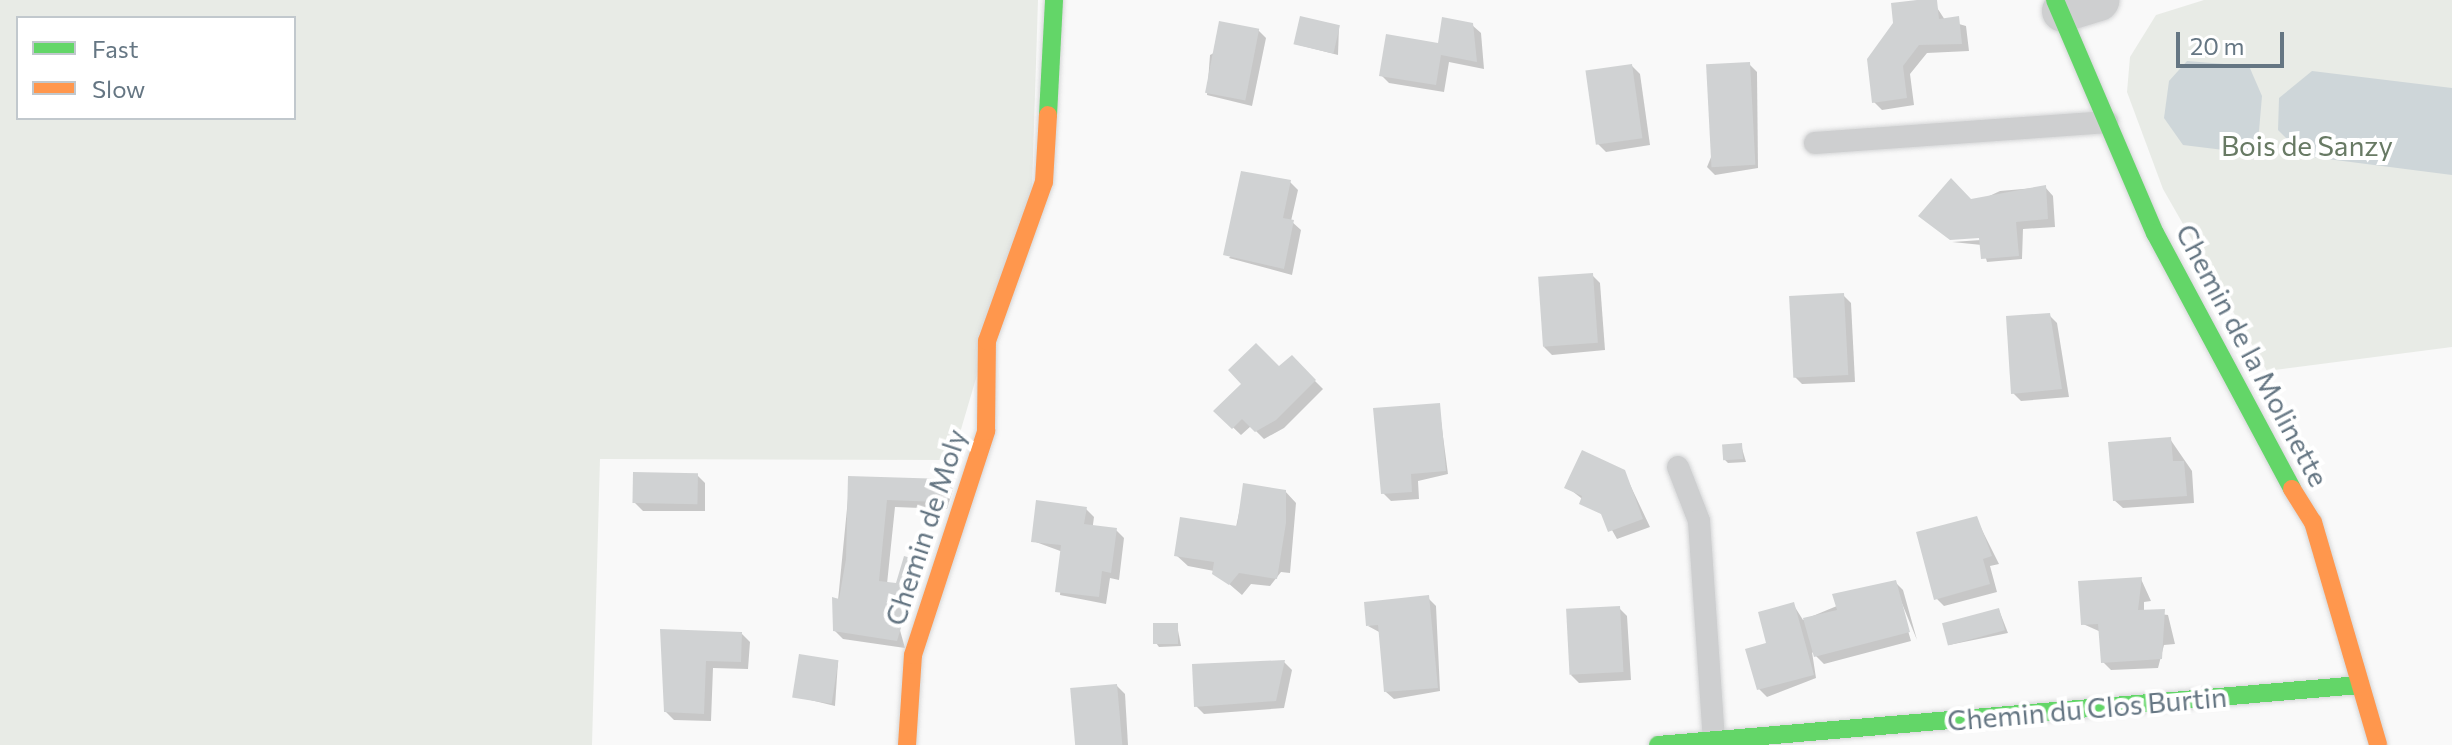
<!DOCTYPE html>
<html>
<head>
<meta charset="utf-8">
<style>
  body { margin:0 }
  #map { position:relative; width:2452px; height:745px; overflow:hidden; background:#f9f9f9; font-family:Commissioner,sans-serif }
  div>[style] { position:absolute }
  .green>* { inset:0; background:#e8ebe6 }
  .water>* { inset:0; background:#ced6d9 }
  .shadow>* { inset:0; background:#0003 }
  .building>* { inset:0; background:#d0d2d3; transform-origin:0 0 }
  .roads { filter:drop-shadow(0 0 2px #d5d6d7) drop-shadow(0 0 2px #d5d6d7) }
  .lane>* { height:22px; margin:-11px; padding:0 11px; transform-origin:11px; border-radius:11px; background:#cecfd0 }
  .street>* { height:42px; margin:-21px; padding:0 21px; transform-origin:21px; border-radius:21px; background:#cecfd0 }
  .fast>* { height:18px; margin:-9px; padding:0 9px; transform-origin:9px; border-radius:9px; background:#63d668 }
  .slow>* { height:18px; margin:-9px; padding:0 9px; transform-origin:9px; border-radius:9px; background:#ff974d }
  span { translate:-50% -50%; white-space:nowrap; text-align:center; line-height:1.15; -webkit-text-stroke:8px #fff; paint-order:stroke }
  .park-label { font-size:28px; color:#687a64 }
  .street-label { font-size:28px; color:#657683 }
  .legend { position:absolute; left:16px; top:16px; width:280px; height:104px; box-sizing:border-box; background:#fff; border:2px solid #c1c8cd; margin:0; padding:10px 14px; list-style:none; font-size:24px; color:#657683 }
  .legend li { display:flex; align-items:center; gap:16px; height:40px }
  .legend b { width:40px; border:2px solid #c1c8cd }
  .scale { position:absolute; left:2176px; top:32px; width:108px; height:36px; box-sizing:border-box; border:4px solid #657683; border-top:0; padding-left:10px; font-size:24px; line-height:28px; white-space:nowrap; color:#657683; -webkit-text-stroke:6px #fff; paint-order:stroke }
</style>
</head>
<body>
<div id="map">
  <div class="green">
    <i style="clip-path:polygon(evenodd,0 0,1038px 0,1032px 188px,952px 460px,600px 459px,592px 745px,0 745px,0 0,18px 18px,294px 18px,294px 118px,18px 118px,18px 18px)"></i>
    <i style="clip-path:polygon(2204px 0,2452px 0,2452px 347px,2267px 371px,2163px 189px,2127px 92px,2130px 57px,2156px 15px)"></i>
  </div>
  <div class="water">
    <i style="clip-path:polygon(2187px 61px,2249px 66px,2262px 96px,2259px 131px,2248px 153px,2183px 145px,2164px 118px,2169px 81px)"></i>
    <i style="clip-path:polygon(2312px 71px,2452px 88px,2452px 175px,2304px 156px,2278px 130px,2279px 98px)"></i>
  </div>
  <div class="shadow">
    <i style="clip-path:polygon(1932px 0,1945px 20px,1966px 26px,1969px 51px,1927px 53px,1910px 74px,1914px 105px,1882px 110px,1874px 102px)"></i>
    <i style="clip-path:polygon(1472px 25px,1481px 33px,1484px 69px,1449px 62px,1444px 92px,1389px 83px,1381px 75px)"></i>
    <i style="clip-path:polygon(1339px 26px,1338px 55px,1295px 44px)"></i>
    <i style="clip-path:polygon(1258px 30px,1266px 38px,1252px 106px,1207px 95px,1210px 55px)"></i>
    <i style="clip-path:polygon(1749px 64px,1757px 72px,1758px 168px,1715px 175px,1707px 167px)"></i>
    <i style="clip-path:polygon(1632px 66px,1640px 74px,1650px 145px,1606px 152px,1598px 144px)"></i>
    <i style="clip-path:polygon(1290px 182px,1298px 190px,1291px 221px,1301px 230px,1292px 275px,1229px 258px)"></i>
    <i style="clip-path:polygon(2045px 187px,2053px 196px,2055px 227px,2023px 229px,2022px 259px,1987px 262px,1982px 245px,1952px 242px,1981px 240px,1972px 204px,2000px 191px)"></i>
    <i style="clip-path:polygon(1592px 275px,1600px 283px,1605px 350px,1552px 355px,1544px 347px)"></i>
    <i style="clip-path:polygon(1843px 295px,1851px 303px,1855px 382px,1802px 384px,1794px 376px)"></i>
    <i style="clip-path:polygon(2049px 315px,2057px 323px,2069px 397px,2021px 401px,2013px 393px)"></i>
    <i style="clip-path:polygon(1292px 358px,1323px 389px,1284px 428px,1264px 439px,1251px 426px,1241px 435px,1216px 411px)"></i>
    <i style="clip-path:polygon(1439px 406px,1448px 474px,1418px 481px,1419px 499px,1391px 501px,1383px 493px)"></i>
    <i style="clip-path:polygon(2170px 439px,2192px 471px,2194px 503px,2123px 508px,2114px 500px)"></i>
    <i style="clip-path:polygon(1741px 445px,1746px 462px,1728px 463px,1724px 459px)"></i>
    <i style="clip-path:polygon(1624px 472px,1650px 527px,1617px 539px,1604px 516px,1567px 487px)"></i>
    <i style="clip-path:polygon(697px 475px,705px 483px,705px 511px,643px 511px,635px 503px)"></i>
    <i style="clip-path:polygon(850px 478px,945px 481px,953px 489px,947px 509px,895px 507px,887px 584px,905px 648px,843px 639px,835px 631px)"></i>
    <i style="clip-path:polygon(1245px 485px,1285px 491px,1296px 503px,1290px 573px,1281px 572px,1270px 586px,1251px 584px,1242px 595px,1214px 571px,1188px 566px,1176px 555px,1236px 527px)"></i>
    <i style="clip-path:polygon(1086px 509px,1094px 517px,1092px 532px,1116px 530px,1124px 538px,1119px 580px,1110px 578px,1106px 604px,1060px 595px,1063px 552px,1033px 541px)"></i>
    <i style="clip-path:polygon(1976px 518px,1999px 564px,1990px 566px,1997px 592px,1944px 606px,1936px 598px)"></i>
    <i style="clip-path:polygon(2141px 579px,2151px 601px,2144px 602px,2144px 612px,2168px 615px,2175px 644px,2164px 645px,2158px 668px,2111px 670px,2103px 662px,2101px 632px,2083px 624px)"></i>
    <i style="clip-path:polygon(1895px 582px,1903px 590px,1917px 640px,1896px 589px,1911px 641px,1824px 664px,1812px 652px,1816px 678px,1767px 697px,1759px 689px,1769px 644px,1793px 604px,1803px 620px)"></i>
    <i style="clip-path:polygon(1428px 598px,1436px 606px,1440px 691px,1394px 699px,1386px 692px,1381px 633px,1368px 626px)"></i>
    <i style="clip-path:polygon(1619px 608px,1627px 616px,1631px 680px,1579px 683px,1571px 675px)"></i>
    <i style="clip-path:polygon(1999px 610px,2008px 633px,1949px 645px)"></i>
    <i style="clip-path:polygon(1177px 625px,1181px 646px,1159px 647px,1156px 643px)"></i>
    <i style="clip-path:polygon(742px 634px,750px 642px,748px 669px,713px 668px,711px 721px,674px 720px,666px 712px,662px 650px)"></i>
    <i style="clip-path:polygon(838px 662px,835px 706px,794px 696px)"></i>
    <i style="clip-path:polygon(1284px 662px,1292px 670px,1284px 708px,1204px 714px,1196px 706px)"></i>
    <i style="clip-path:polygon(1117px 686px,1125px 694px,1128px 745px,1076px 745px)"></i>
  </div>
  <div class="building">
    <i style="clip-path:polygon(1917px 0,1937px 0,1939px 19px,1959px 16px,1962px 44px,1919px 45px,1903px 66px,1907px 98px,1872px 103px,1867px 59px,1893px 23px,1891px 3px)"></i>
    <i style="left:1300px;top:16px;width:41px;height:29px;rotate:13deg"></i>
    <i style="clip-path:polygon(1442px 17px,1473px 23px,1477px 62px,1441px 55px,1436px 85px,1379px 76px,1386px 34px,1438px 43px)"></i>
    <i style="left:1219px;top:21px;width:41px;height:73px;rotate:11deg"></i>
    <i style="left:1750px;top:62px;width:103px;height:44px;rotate:87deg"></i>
    <i style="left:1632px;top:64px;width:75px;height:47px;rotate:82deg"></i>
    <i style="clip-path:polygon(1241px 171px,1291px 180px,1283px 218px,1294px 220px,1284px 269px,1223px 255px)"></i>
    <i style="clip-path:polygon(1951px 178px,1971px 199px,2046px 185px,2048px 219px,2016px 222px,2019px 256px,1981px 259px,1979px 238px,1950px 240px,1918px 216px)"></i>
    <i style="left:1593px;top:273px;width:70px;height:55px;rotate:86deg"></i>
    <i style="left:1844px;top:293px;width:82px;height:55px;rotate:87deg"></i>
    <i style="clip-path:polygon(2050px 313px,2062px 389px,2011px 394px,2006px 316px)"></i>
    <i style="clip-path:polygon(1256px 343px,1279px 366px,1292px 355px,1316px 380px,1276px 420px,1255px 432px,1242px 419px,1232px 429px,1213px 411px,1241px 384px,1228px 370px)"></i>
    <i style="clip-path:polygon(1440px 403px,1446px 471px,1411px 474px,1412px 492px,1381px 494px,1373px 408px)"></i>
    <i style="clip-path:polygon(2171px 437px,2173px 461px,2184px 461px,2187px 496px,2113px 501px,2108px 442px)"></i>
    <i style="left:1742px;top:443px;width:16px;height:20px;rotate:86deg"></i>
    <i style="clip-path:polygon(1582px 450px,1625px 470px,1643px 519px,1608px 532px,1601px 514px,1579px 504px,1582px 496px,1564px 488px)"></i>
    <i style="left:633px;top:472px;width:65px;height:31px;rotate:1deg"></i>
    <i style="clip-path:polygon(848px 476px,946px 479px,939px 502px,887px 500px,879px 581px,896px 583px,904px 556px,921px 561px,897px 641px,833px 631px,832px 597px,839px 599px,846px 559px)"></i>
    <i style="clip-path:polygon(1243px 483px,1286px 490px,1286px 523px,1277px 579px,1239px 573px,1229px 585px,1212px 574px,1214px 562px,1174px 556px,1180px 517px,1237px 526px)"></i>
    <i style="clip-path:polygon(1036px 500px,1087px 507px,1084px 524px,1117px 528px,1111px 573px,1102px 571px,1099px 597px,1055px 592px,1061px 545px,1031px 542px)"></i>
    <i style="clip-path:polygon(1977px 516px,1992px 556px,1983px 559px,1990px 584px,1934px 600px,1916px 532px)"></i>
    <i style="clip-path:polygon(2142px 577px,2138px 610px,2165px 609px,2162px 659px,2101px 663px,2098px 624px,2081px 625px,2078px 581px)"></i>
    <i style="clip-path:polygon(1896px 580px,1910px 632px,1814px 657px,1803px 618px,1837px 610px,1832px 594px)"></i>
    <i style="clip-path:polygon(1429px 595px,1438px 688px,1384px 692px,1378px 625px,1366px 626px,1364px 602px)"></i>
    <i style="clip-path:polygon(1794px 602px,1814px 675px,1757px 690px,1745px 649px,1766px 643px,1758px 612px)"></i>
    <i style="left:1620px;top:606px;width:66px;height:54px;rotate:87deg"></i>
    <i style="left:1999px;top:608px;width:23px;height:59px;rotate:75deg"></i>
    <i style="left:1153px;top:623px;width:25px;height:21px"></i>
    <i style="clip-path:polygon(660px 629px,742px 632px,741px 662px,706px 661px,704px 714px,664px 712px)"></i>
    <i style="left:799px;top:654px;width:40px;height:44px;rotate:9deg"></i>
    <i style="clip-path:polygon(1285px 660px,1276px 701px,1194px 707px,1192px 664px)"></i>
    <i style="left:1117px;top:684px;width:61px;height:47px;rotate:85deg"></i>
  </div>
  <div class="roads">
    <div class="lane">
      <i style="left:1815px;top:143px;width:293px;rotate:-4.1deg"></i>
      <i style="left:1678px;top:467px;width:58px;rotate:68.7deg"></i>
      <i style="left:1699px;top:521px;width:221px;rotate:86.1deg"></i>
    </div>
    <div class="street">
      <i style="left:2063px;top:11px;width:37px;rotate:-17deg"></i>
    </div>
    <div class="fast">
      <i style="left:2055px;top:0;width:254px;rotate:66.8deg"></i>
      <i style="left:2155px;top:233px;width:290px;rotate:61.8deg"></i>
      <i style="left:1048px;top:115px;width:115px;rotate:-87deg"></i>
      <i style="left:1658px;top:745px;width:705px;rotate:-4.89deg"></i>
    </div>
    <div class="slow">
      <i style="left:2292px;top:489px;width:39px;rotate:58deg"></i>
      <i style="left:2313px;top:522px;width:232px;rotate:73.7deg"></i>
      <i style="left:907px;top:745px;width:90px;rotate:-86.2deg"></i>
      <i style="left:913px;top:655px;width:236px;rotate:-71.9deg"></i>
      <i style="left:986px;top:431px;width:90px;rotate:-89.4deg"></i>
      <i style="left:987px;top:341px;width:169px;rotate:-70.3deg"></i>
      <i style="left:1044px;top:182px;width:67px;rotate:-86.6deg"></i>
    </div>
  </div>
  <div class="park-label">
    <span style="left:2307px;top:145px">Bois de Sanzy</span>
  </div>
  <div class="street-label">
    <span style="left:2253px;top:355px;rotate:62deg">Chemin de la Molinette</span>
    <span style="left:925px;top:527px;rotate:-72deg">Chemin de Moly</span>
    <span style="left:2087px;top:708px;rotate:-5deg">Chemin du Clos Burtin</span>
  </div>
  <ul class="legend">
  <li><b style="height:10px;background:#63d668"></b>Fast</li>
  <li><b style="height:10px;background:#ff974d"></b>Slow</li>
  </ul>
  <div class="scale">20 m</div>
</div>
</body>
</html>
